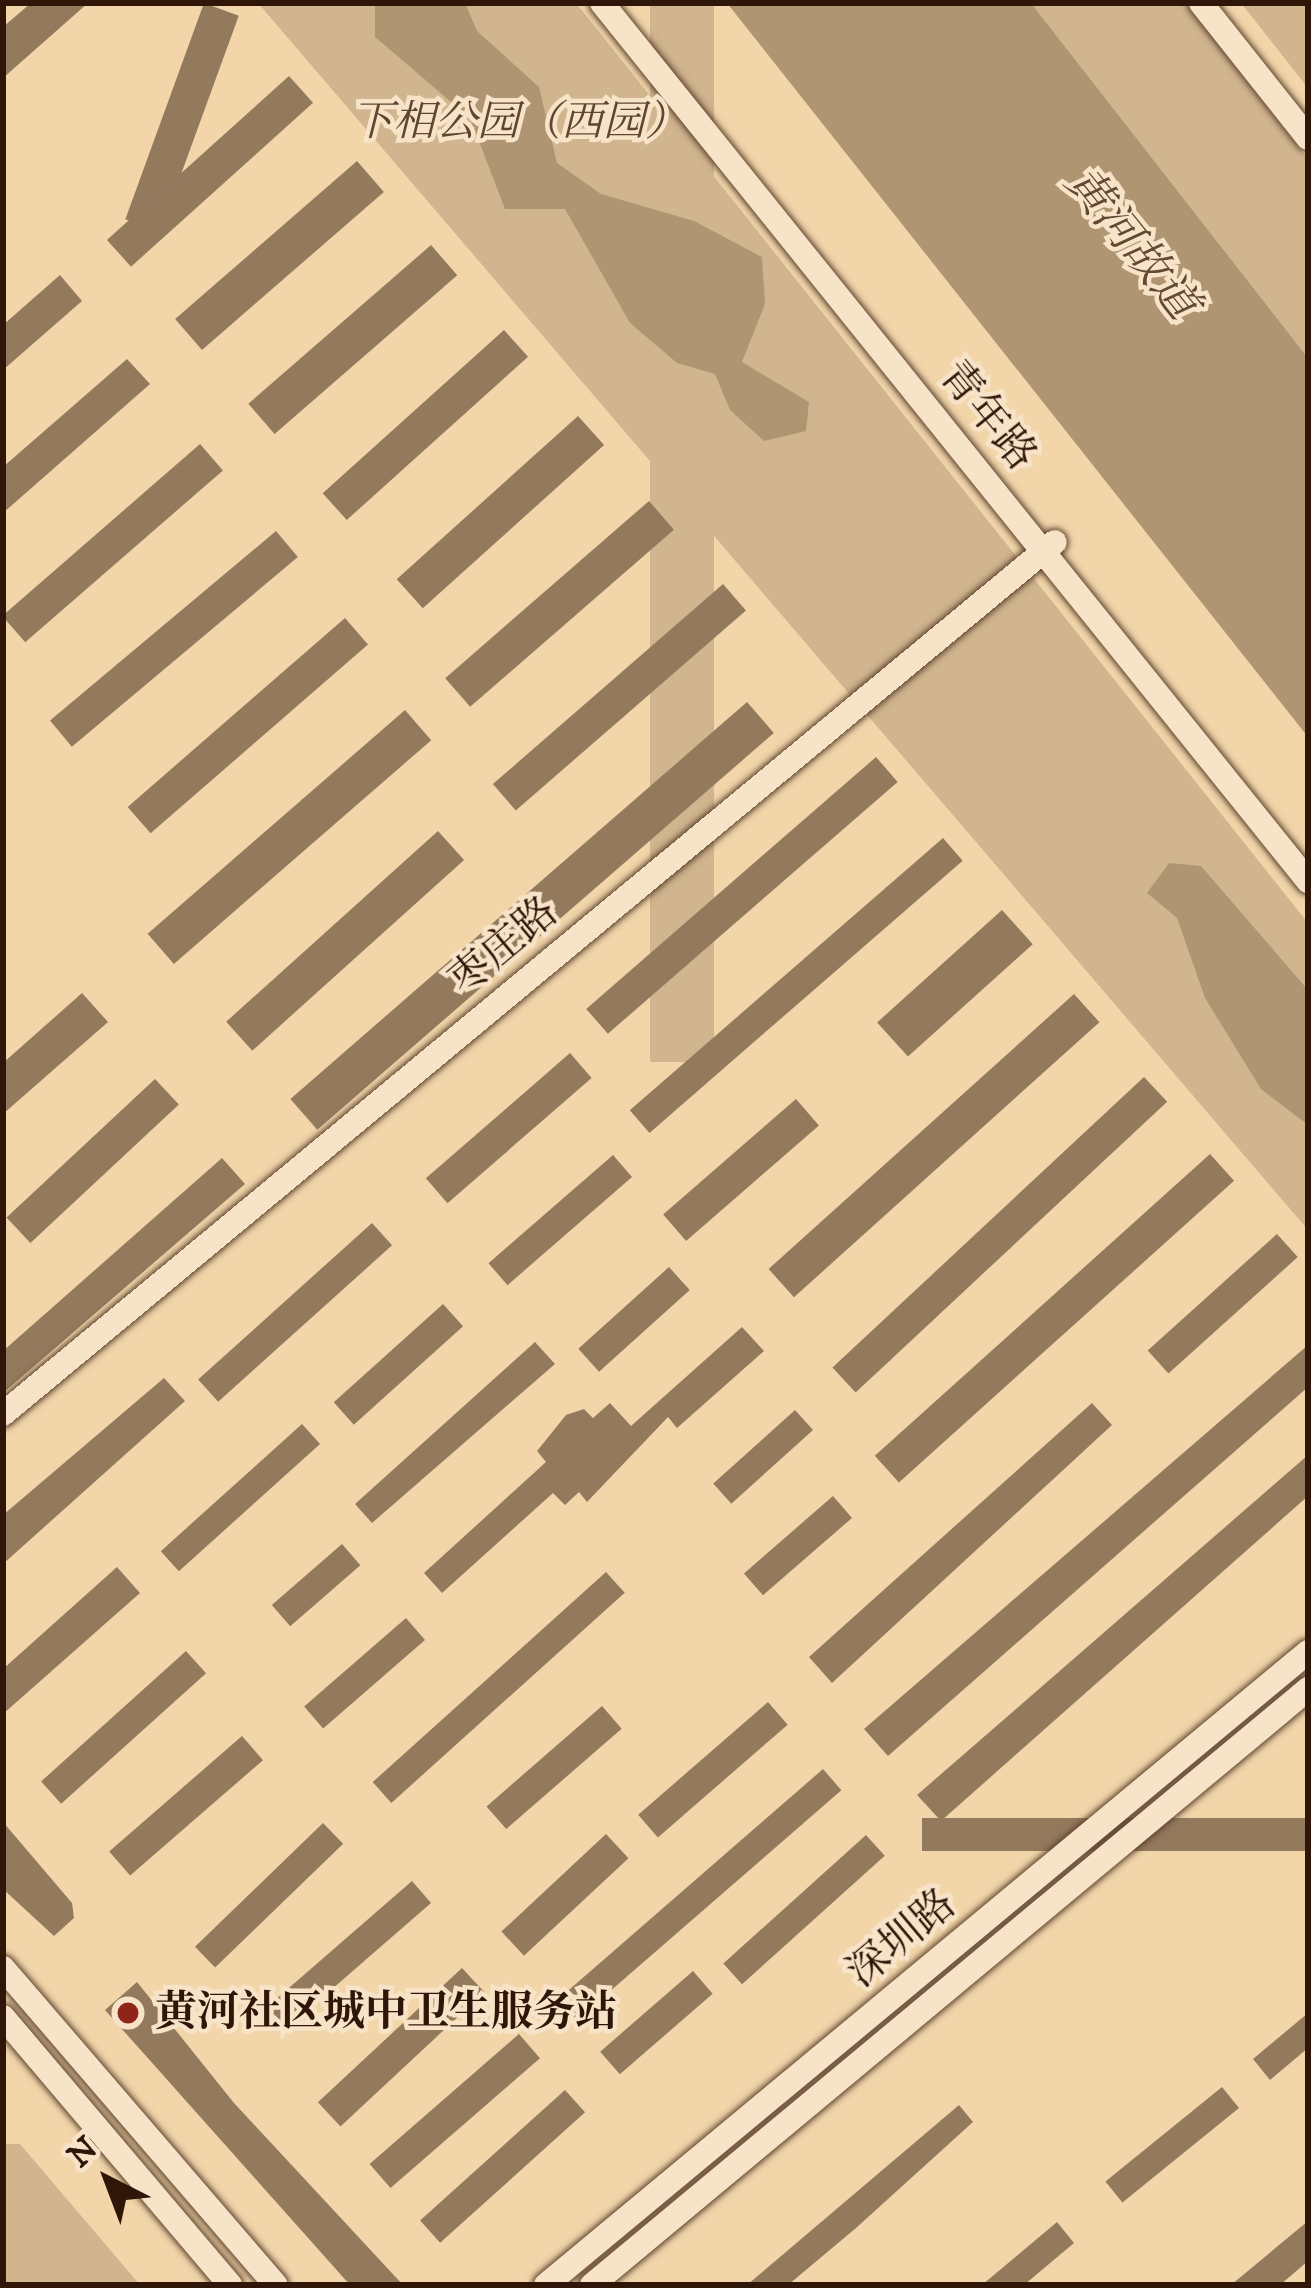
<!DOCTYPE html>
<html>
<head>
<meta charset="utf-8">
<style>
  body { margin:0 }
  #map { position:relative; width:1311px; height:2288px; overflow:hidden; background:#f2d6aa; font-family:"IM FELL DW Pica","Noto Serif SC",serif }
  div>[style] { position:absolute }
  .green>* { inset:0; background:#d1b58f; transform-origin:0 0 }
  .water>* { inset:0; background:#b09573 }
  .building>* { inset:0; background:#947a5d; transform-origin:0 0 }
  .roads { filter:drop-shadow(0 0 3px #604631) drop-shadow(0 0 3px #604631) }
  .minor>* { height:24px; margin:-12px; padding:0 12px; transform-origin:12px; border-radius:12px; background:#f7e4c8 }
  .dots>* { width:33px; height:33px; translate:-50% -50%; box-sizing:border-box; border:6px solid #f7e4c8; border-radius:50% }
  span { translate:-50% -50%; white-space:nowrap; text-align:center; line-height:1.15; -webkit-text-stroke:9px #f7e4c8; paint-order:stroke }
  .park-label { font-size:42px; color:#604631; font-style:italic }
  .street-label { font-size:42px; color:#2f1609 }
  .poi-label { font-size:42px; color:#2f1609; font-weight:700 }
  .left { translate:0 -50%; text-align:left }
  .water-label { font-size:45px; color:#634933; font-style:italic }
  .frame { position:absolute; inset:0; border:6px solid #2f1609; pointer-events:none }
  .north { position:absolute; left:48px; top:2120px; width:120px; height:120px; -webkit-text-stroke:9px #f7e4c8; paint-order:stroke; rotate:318deg; font-size:33px; font-weight:700; line-height:48px; text-align:center; color:#2f1609 }
  .north::after { content:''; display:block; margin:auto; width:42px; height:54px; background:#2f1609; clip-path:polygon(50% 0,100% 100%,50% 72%,0 100%) }
</style>
</head>
<body>
<div id="map">
  <div class="green">
    <i style="clip-path:polygon(258px 3px,576px 3px,1308px 923px,1308px 1230px)"></i>
    <i style="left:650px;top:3px;width:64px;height:1059px"></i>
    <i style="clip-path:polygon(1031px 3px,1186px 3px,1308px 159px,1308px 358px)"></i>
    <i style="clip-path:polygon(1241px 3px,1308px 3px,1308px 88px)"></i>
    <i style="clip-path:polygon(3px 2144px,20px 2144px,140px 2285px,3px 2285px)"></i>
  </div>
  <div class="water">
    <i style="clip-path:polygon(375px 3px,465px 3px,477px 31px,539px 87px,557px 163px,601px 194px,694px 221px,762px 257px,765px 304px,742px 362px,809px 402px,806px 431px,764px 441px,730px 410px,715px 374px,677px 363px,630px 323px,565px 209px,505px 209px,470px 118px,375px 37px)"></i>
    <i style="clip-path:polygon(727px 3px,1031px 3px,1308px 358px,1308px 737px)"></i>
    <i style="clip-path:polygon(1169px 863px,1201px 866px,1308px 990px,1308px 1125px,1261px 1089px,1205px 998px,1177px 918px,1147px 893px)"></i>
  </div>
  <div class="building">
    <i style="clip-path:polygon(31px 3px,88px 3px,3px 78px,3px 27px)"></i>
    <i style="left:204px;top:3px;width:37px;height:230px;rotate:20deg"></i>
    <i style="left:289px;top:76px;width:36px;height:245px;rotate:48deg"></i>
    <i style="left:357px;top:161px;width:41px;height:241px;rotate:49deg"></i>
    <i style="left:431px;top:245px;width:40px;height:242px;rotate:49deg"></i>
    <i style="clip-path:polygon(60px 275px,82px 301px,3px 370px,3px 325px)"></i>
    <i style="left:504px;top:330px;width:36px;height:244px;rotate:48deg"></i>
    <i style="clip-path:polygon(127px 359px,150px 384px,3px 513px,3px 467px)"></i>
    <i style="left:578px;top:416px;width:39px;height:244px;rotate:48deg"></i>
    <i style="left:200px;top:444px;width:35px;height:262px;rotate:49deg"></i>
    <i style="left:649px;top:501px;width:38px;height:270px;rotate:49deg"></i>
    <i style="left:276px;top:531px;width:34px;height:295px;rotate:50deg"></i>
    <i style="left:723px;top:584px;width:35px;height:305px;rotate:49deg"></i>
    <i style="left:345px;top:618px;width:35px;height:288px;rotate:49deg"></i>
    <i style="left:747px;top:702px;width:41px;height:605px;rotate:49deg"></i>
    <i style="left:405px;top:710px;width:40px;height:341px;rotate:49deg"></i>
    <i style="left:876px;top:757px;width:33px;height:384px;rotate:49deg"></i>
    <i style="left:438px;top:831px;width:39px;height:285px;rotate:48deg"></i>
    <i style="left:943px;top:838px;width:30px;height:415px;rotate:49deg"></i>
    <i style="left:1002px;top:910px;width:46px;height:168px;rotate:48deg"></i>
    <i style="clip-path:polygon(82px 993px,108px 1022px,3px 1114px,3px 1063px)"></i>
    <i style="left:1074px;top:994px;width:38px;height:411px;rotate:48deg"></i>
    <i style="left:570px;top:1053px;width:33px;height:191px;rotate:49deg"></i>
    <i style="left:1144px;top:1077px;width:34px;height:426px;rotate:47deg"></i>
    <i style="left:155px;top:1079px;width:35px;height:203px;rotate:47deg"></i>
    <i style="left:796px;top:1099px;width:35px;height:176px;rotate:49deg"></i>
    <i style="left:1210px;top:1154px;width:36px;height:451px;rotate:48deg"></i>
    <i style="left:613px;top:1155px;width:29px;height:165px;rotate:49deg"></i>
    <i style="clip-path:polygon(222px 1158px,245px 1184px,3px 1393px,3px 1351px)"></i>
    <i style="left:372px;top:1223px;width:30px;height:234px;rotate:48deg"></i>
    <i style="left:1277px;top:1234px;width:31px;height:174px;rotate:48deg"></i>
    <i style="left:669px;top:1267px;width:31px;height:122px;rotate:48deg"></i>
    <i style="left:443px;top:1304px;width:30px;height:147px;rotate:48deg"></i>
    <i style="clip-path:polygon(742px 1327px,764px 1351px,677px 1428px,668px 1417px,587px 1502px,579px 1492px,565px 1505px,553px 1493px,442px 1593px,424px 1573px,546px 1462px,537px 1451px,566px 1415px,584px 1409px,593px 1418px,610px 1403px,631px 1426px)"></i>
    <i style="clip-path:polygon(535px 1342px,555px 1364px,372px 1523px,355px 1504px)"></i>
    <i style="clip-path:polygon(1308px 1345px,1308px 1387px,888px 1756px,864px 1729px)"></i>
    <i style="clip-path:polygon(164px 1378px,185px 1401px,3px 1564px,3px 1515px)"></i>
    <i style="clip-path:polygon(1092px 1403px,1112px 1425px,832px 1683px,809px 1657px)"></i>
    <i style="left:795px;top:1410px;width:27px;height:110px;rotate:48deg"></i>
    <i style="left:302px;top:1424px;width:27px;height:190px;rotate:48deg"></i>
    <i style="clip-path:polygon(1308px 1455px,1308px 1496px,941px 1821px,917px 1795px)"></i>
    <i style="left:833px;top:1496px;width:29px;height:118px;rotate:49deg"></i>
    <i style="left:342px;top:1544px;width:28px;height:93px;rotate:49deg"></i>
    <i style="clip-path:polygon(117px 1567px,140px 1593px,3px 1714px,3px 1669px)"></i>
    <i style="left:606px;top:1572px;width:28px;height:314px;rotate:48deg"></i>
    <i style="left:406px;top:1618px;width:29px;height:135px;rotate:49deg"></i>
    <i style="left:186px;top:1651px;width:30px;height:195px;rotate:48deg"></i>
    <i style="left:768px;top:1702px;width:30px;height:172px;rotate:49deg"></i>
    <i style="left:602px;top:1706px;width:30px;height:153px;rotate:49deg"></i>
    <i style="left:242px;top:1736px;width:32px;height:176px;rotate:49deg"></i>
    <i style="left:823px;top:1769px;width:28px;height:352px;rotate:49deg"></i>
    <i style="left:1308px;top:1818px;width:33px;height:386px;rotate:90deg"></i>
    <i style="clip-path:polygon(3px 1822px,72px 1903px,74px 1918px,54px 1936px,3px 1889px)"></i>
    <i style="left:323px;top:1823px;width:29px;height:178px;rotate:46deg"></i>
    <i style="left:606px;top:1834px;width:33px;height:143px;rotate:47deg"></i>
    <i style="left:866px;top:1835px;width:28px;height:192px;rotate:48deg"></i>
    <i style="left:412px;top:1881px;width:29px;height:194px;rotate:49deg"></i>
    <i style="left:462px;top:1968px;width:33px;height:197px;rotate:47deg"></i>
    <i style="left:693px;top:1971px;width:30px;height:123px;rotate:49deg"></i>
    <i style="clip-path:polygon(137px 1982px,234px 2103px,403px 2285px,350px 2285px,105px 2010px)"></i>
    <i style="clip-path:polygon(1308px 2013px,1308px 2048px,1270px 2080px,1253px 2059px)"></i>
    <i style="left:519px;top:2034px;width:32px;height:198px;rotate:49deg"></i>
    <i style="left:1222px;top:2087px;width:27px;height:150px;rotate:51deg"></i>
    <i style="left:565px;top:2090px;width:30px;height:195px;rotate:48deg"></i>
    <i style="clip-path:polygon(959px 2105px,973px 2122px,856px 2228px,788px 2285px,747px 2285px)"></i>
    <i style="clip-path:polygon(1308px 2221px,1308px 2261px,1280px 2285px,1231px 2285px)"></i>
    <i style="clip-path:polygon(1057px 2222px,1074px 2243px,1024px 2285px,982px 2285px)"></i>
  </div>
  <div class="roads">
    <div class="minor">
      <i style="left:602px;top:3px;width:1127px;rotate:51.2deg"></i>
      <i style="left:1201px;top:3px;width:172px;rotate:51.6deg"></i>
      <i style="left:3px;top:1414px;width:1366px;rotate:-39.66deg"></i>
      <i style="left:3px;top:1968px;width:418px;rotate:49.3deg"></i>
      <i style="left:3px;top:2017px;width:351px;rotate:49.7deg"></i>
      <i style="left:546px;top:2285px;width:991px;rotate:-39.72deg"></i>
      <i style="left:592px;top:2285px;width:932px;rotate:-39.77deg"></i>
    </div>
  </div>
  <div class="dots">
    <i style="left:128px;top:2013px;background:#8f2418"></i>
  </div>
  <div class="park-label">
    <span style="left:519px;top:123px">下相公园（西园）</span>
  </div>
  <div class="street-label">
    <span style="left:987px;top:416px;rotate:51deg">青年路</span>
    <span style="left:504px;top:947px;rotate:-40deg">枣庄路</span>
    <span style="left:902px;top:1939px;rotate:-40deg">深圳路</span>
  </div>
  <div class="poi-label">
    <span class="left" style="left:155px;top:2013px">黄河社区城中卫生服务站</span>
  </div>
  <div class="water-label">
    <span style="left:1130px;top:244px;rotate:51deg">黄河故道</span>
  </div>
  <div class="frame"></div>
  <div class="north">N</div>
</div>
</body>
</html>
